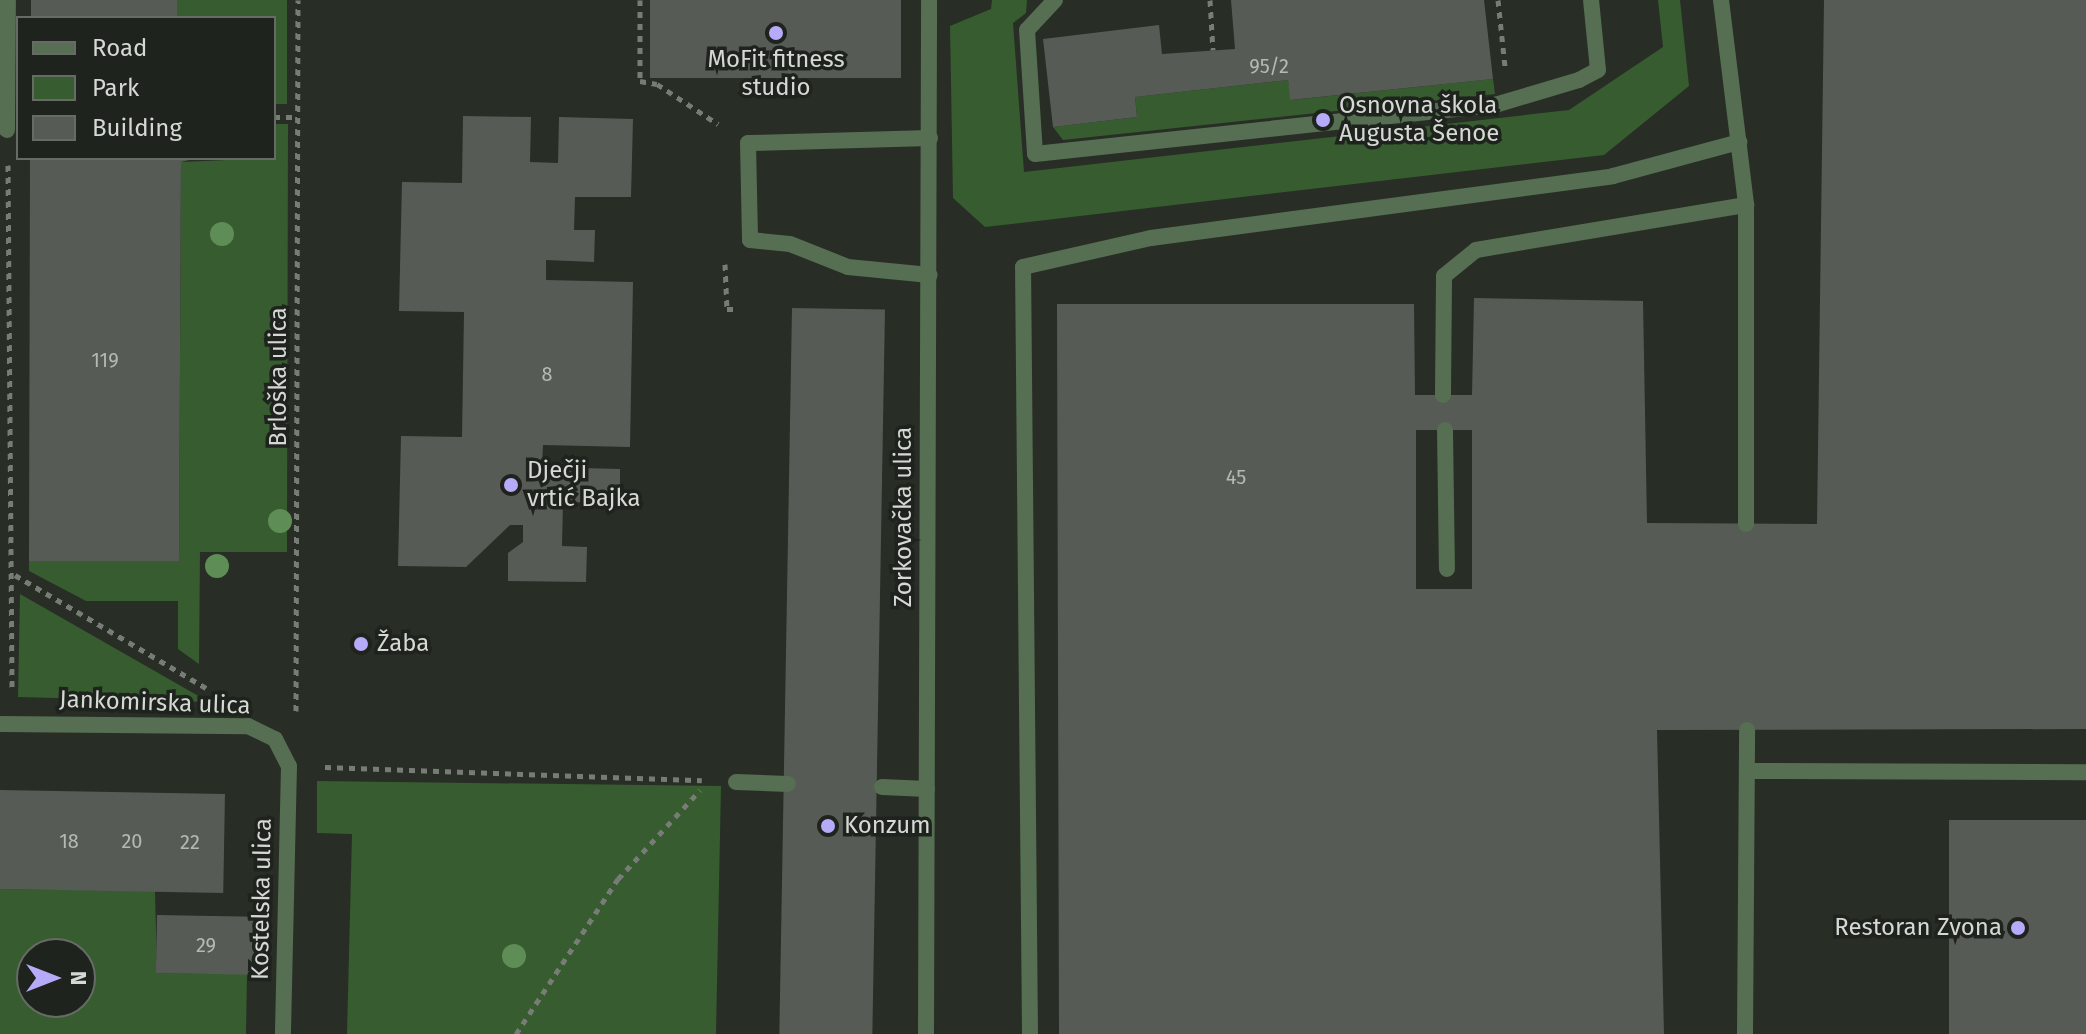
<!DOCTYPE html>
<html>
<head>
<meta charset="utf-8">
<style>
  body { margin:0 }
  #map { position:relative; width:2086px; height:1034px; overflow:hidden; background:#282d26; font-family:"Fira Sans",sans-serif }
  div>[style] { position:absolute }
  .green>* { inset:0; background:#375c2f }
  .building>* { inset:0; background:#565c55; transform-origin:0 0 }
  .path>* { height:5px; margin-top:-2.5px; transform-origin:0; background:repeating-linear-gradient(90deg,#777c76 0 6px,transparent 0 12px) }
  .lane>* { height:16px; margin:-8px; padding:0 8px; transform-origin:8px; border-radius:8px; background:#566e51 }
  .street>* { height:16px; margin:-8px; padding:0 8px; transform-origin:8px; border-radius:8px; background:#566e51 }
  .trees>* { width:24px; height:24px; margin:-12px; border-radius:50%; background:#5e8d55 }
  .dots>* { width:22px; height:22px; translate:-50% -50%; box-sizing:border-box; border:4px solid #1e231d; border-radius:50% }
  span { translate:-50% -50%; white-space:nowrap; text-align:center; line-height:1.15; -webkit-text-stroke:7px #1e231d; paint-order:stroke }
  .number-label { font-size:20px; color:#b5b9b4 }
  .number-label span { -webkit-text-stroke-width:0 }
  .poi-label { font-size:24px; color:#d5d8d4 }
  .left { translate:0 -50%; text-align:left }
  .right { translate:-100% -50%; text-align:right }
  .street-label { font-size:24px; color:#d5d8d4 }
  .legend { position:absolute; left:16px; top:16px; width:260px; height:144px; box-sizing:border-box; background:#1e231d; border:2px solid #676b66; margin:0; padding:10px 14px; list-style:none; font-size:24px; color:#d5d8d4 }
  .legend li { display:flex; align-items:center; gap:16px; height:40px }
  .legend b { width:40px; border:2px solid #676b66 }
  .north { position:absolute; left:16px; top:938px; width:80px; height:80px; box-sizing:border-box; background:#1e231d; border:2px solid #676b66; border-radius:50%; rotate:90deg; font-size:22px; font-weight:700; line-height:32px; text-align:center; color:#d5d8d4 }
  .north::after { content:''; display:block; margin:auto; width:28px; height:36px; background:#b6abf8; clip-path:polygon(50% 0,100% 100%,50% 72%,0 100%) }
</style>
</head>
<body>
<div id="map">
  <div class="green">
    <i style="clip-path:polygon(177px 0,287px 0,287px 104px,274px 104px,274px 18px,177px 18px)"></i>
    <i style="clip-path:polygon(992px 0,1027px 0,1026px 13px,1013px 23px,1024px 172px,1569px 110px,1663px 47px,1658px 0,1680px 0,1689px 86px,1604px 155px,985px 227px,953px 198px,950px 26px,991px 9px)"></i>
    <i style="clip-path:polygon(1493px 79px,1495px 94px,1063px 140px,1053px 127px,1137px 117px,1135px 97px,1288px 80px,1291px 100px)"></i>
    <i style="clip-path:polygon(274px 124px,288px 124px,287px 552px,200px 552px,199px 664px,178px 649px,178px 601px,86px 601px,29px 571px,29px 561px,179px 561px,181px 162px,274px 158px)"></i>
    <i style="clip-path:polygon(20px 594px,209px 702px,18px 697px)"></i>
    <i style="clip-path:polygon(317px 781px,721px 786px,716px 1034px,347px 1034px,352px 834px,317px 833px)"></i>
    <i style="clip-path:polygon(evenodd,0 889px,155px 891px,157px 973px,247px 974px,246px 1034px,0 1034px,0 889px,32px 954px,80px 954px,80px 1002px,32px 1002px,32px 954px)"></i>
  </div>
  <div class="building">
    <i style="left:31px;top:0;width:146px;height:18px"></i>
    <i style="left:650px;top:0;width:251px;height:78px"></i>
    <i style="clip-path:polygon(1231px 0,1484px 0,1493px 79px,1290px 100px,1288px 80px,1135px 97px,1137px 117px,1053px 127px,1043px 39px,1159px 25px,1162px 54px,1235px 49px)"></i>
    <i style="clip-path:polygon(evenodd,1824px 0,2086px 0,2086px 729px,1657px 730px,1664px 1034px,1059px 1034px,1057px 304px,1414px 304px,1415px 395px,1472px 395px,1474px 298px,1643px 301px,1647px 523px,1817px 524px,1824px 0,1416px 430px,1472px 430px,1472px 589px,1416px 589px,1416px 430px)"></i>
    <i style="clip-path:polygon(463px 116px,531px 117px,530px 162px,558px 163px,559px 117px,633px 119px,631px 197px,575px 197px,574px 230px,595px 230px,594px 262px,546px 260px,546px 280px,633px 282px,630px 447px,543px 445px,542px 467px,620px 469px,620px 503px,563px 502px,562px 546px,587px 547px,586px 582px,508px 581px,508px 553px,523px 542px,523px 525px,510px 525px,466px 567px,398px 566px,401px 436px,462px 437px,464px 312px,399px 311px,402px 182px,462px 183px)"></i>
    <i style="clip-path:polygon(61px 158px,197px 158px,181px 162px,179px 561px,29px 561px,30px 160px)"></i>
    <i style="left:792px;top:308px;width:93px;height:726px;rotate:1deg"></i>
    <i style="left:0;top:790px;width:225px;height:99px;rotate:1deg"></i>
    <i style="left:2086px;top:820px;width:214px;height:137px;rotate:90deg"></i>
    <i style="left:157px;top:915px;width:98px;height:58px;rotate:1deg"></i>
  </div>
  <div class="path">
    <i style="left:640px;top:0;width:81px;rotate:90deg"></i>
    <i style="left:640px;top:81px;width:17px;rotate:10deg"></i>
    <i style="left:657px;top:84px;width:73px;rotate:33.3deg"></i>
    <i style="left:1210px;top:0;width:50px;rotate:86.6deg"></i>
    <i style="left:1498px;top:0;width:67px;rotate:84deg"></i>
    <i style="left:274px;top:117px;width:23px"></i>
    <i style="left:8px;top:165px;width:526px;rotate:89.56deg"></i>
    <i style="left:725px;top:264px;width:45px;rotate:87.5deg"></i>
    <i style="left:727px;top:309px;width:11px"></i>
    <i style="left:15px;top:575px;width:222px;rotate:30.6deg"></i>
    <i style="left:296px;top:711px;width:711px;rotate:-89.84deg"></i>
    <i style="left:325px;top:767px;width:377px;rotate:2deg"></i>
    <i style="left:516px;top:1034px;width:186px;rotate:-56.7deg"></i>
    <i style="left:618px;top:879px;width:121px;rotate:-47.3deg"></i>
  </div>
  <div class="lane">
    <i style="left:1055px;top:0;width:41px;rotate:133deg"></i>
    <i style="left:1027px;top:30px;width:124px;rotate:86.3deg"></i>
    <i style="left:1035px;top:154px;width:463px;rotate:-6.1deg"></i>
    <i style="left:1495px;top:105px;width:88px;rotate:-16.6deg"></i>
    <i style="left:1579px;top:80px;width:21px;rotate:-28deg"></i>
    <i style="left:1598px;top:70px;width:70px;rotate:-95.7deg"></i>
    <i style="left:1721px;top:0;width:207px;rotate:83deg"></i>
    <i style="left:1746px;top:205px;width:319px;rotate:90deg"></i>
    <i style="left:7px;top:130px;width:130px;rotate:-89.6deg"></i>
    <i style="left:930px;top:138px;width:182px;rotate:178.4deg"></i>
    <i style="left:748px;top:143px;width:97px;rotate:88.8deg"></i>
    <i style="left:750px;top:240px;width:40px;rotate:5.7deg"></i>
    <i style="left:790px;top:244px;width:62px;rotate:21.6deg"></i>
    <i style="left:848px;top:267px;width:82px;rotate:5.6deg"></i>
    <i style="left:1443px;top:395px;width:119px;rotate:-89.5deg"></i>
    <i style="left:1444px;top:276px;width:41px;rotate:-39.1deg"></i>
    <i style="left:1476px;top:250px;width:274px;rotate:-9.5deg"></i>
    <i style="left:1445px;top:430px;width:139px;rotate:89.2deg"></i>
    <i style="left:1747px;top:771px;width:339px;rotate:0.2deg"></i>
    <i style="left:736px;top:782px;width:52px;rotate:2.2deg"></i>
    <i style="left:882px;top:787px;width:45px;rotate:2.5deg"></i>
    <i style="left:1030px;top:1034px;width:767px;rotate:-90.52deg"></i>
    <i style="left:1023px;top:267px;width:131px;rotate:-12.8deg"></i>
    <i style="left:1151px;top:238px;width:466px;rotate:-7.6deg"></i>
    <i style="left:1613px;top:176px;width:131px;rotate:-15.1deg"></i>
    <i style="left:1745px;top:1034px;width:304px;rotate:-89.6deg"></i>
  </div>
  <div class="street">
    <i style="left:0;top:724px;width:248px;rotate:0.5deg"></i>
    <i style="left:248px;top:726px;width:30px;rotate:26deg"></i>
    <i style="left:275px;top:739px;width:30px;rotate:63deg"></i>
    <i style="left:289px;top:766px;width:268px;rotate:91.3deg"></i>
    <i style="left:926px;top:1034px;width:1034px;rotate:-89.83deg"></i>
  </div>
  <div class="trees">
    <i style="left:222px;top:234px"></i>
    <i style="left:280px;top:521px"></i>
    <i style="left:217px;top:566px"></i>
    <i style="left:514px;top:956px"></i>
  </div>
  <div class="dots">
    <i style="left:776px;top:33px;background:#b6abf8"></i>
    <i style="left:1323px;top:120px;background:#b6abf8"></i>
    <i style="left:511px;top:485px;background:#b6abf8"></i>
    <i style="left:361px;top:644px;background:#b6abf8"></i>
    <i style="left:828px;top:826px;background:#b6abf8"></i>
    <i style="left:2018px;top:928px;background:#b6abf8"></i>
  </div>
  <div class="number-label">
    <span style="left:1269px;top:66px">95/2</span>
    <span style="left:105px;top:360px">119</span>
    <span style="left:547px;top:374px">8</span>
    <span style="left:1236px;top:477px">45</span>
    <span style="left:69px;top:841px">18</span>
    <span style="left:132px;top:841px">20</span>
    <span style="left:190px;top:842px">22</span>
    <span style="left:206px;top:945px">29</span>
  </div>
  <div class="poi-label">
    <span style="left:776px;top:74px">MoFit fitness<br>studio</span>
    <span class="left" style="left:1339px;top:120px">Osnovna škola<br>Augusta Šenoe</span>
    <span class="left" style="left:527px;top:485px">Dječji<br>vrtić Bajka</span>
    <span class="left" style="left:377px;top:644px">Žaba</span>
    <span class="left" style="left:844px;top:826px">Konzum</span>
    <span class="right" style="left:2002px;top:928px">Restoran Zvona</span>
  </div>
  <div class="street-label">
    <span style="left:279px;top:377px;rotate:-90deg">Brloška ulica</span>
    <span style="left:904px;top:517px;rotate:-90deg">Zorkovačka ulica</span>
    <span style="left:155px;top:703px;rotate:2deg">Jankomirska ulica</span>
    <span style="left:262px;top:899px;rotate:-89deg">Kostelska ulica</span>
  </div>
  <ul class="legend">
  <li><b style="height:10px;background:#566e51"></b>Road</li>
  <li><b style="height:22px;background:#375c2f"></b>Park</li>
  <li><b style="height:22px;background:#565c55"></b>Building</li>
  </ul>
  <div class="north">N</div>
</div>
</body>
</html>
